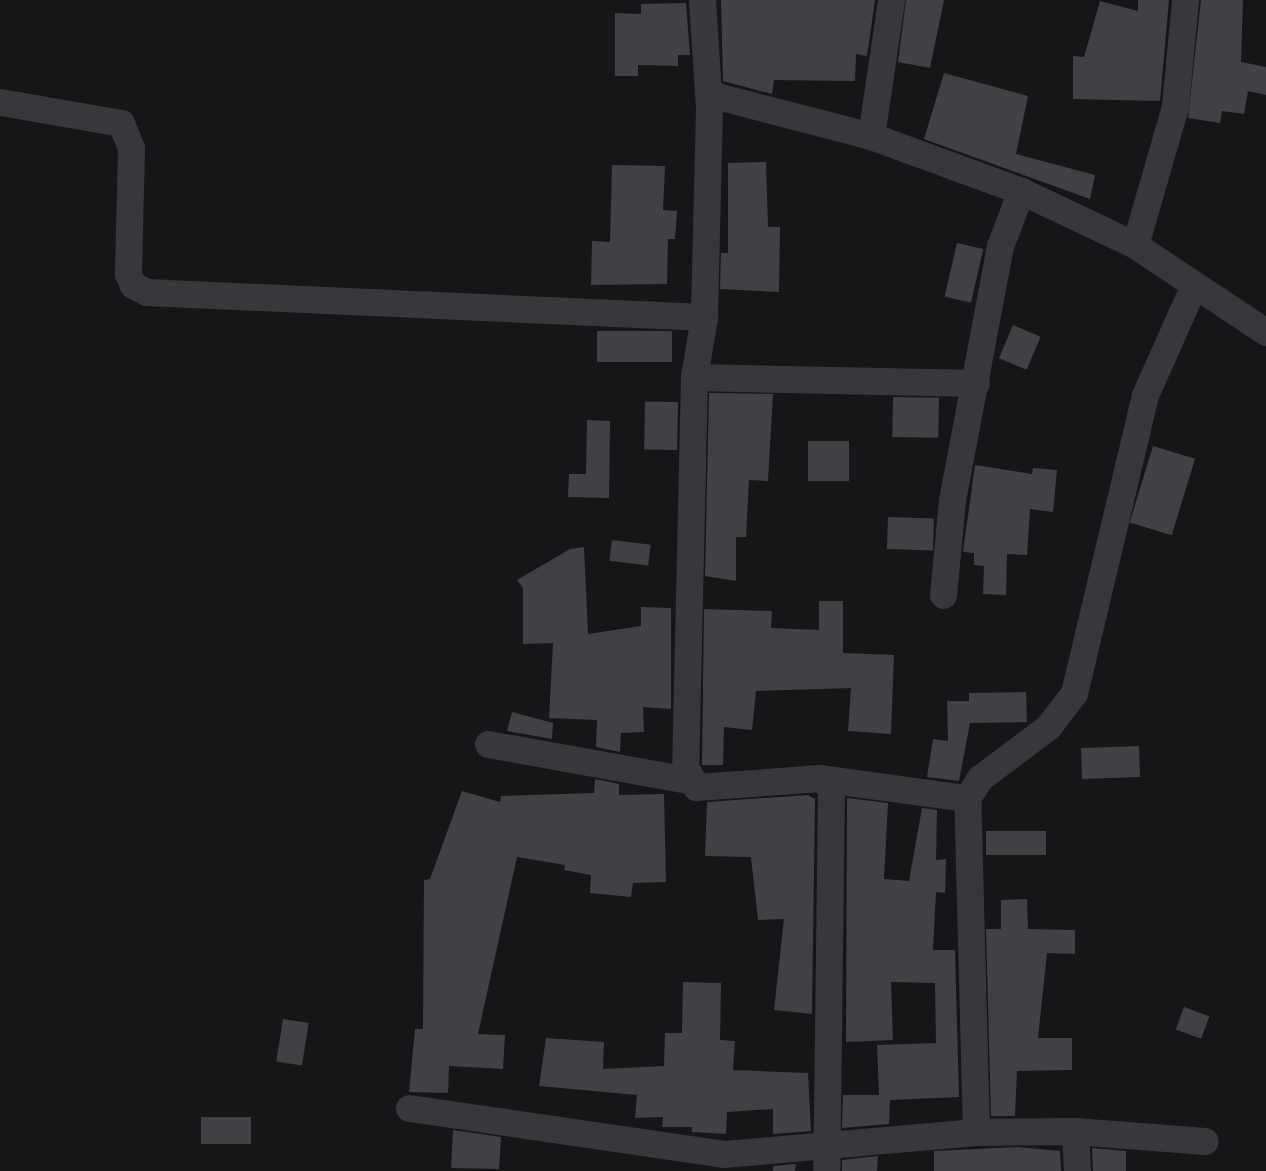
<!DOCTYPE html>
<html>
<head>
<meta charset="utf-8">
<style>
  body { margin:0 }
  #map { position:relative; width:1266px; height:1171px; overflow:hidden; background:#161618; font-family:Roboto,sans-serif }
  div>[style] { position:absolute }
  .building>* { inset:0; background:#404145; transform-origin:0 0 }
  .minor>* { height:27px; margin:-13.5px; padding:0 13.5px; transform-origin:13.5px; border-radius:13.5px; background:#37383d }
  span { translate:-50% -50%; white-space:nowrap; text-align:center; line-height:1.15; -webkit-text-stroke:5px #111113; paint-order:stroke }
</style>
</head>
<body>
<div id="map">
  <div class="building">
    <i style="clip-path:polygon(721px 0,875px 0,867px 56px,856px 54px,855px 81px,774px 80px,772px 94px,723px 81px)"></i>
    <i style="clip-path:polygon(906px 0,944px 0,930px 68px,898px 62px)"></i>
    <i style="clip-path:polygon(1138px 0,1169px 0,1160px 101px,1073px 99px,1073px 56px,1084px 57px,1100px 1px,1138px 11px)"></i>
    <i style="clip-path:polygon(1201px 0,1243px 0,1241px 62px,1266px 67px,1266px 95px,1248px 91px,1244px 114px,1222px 111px,1220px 123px,1188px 118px)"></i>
    <i style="clip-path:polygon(686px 3px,690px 55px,678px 55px,678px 66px,638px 65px,638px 76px,615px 76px,615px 13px,641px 14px,641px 4px)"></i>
    <i style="clip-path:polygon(944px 73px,1028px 96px,1016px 154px,1095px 175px,1090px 199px,924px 139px)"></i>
    <i style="clip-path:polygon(766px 162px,768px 227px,780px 227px,779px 292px,720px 289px,721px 253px,728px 253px,728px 163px)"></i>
    <i style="clip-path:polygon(612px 165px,665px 166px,663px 210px,677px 211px,675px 239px,668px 239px,667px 284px,591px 285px,592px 241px,610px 242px)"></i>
    <i style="left:957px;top:243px;width:27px;height:55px;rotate:13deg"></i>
    <i style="left:1013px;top:325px;width:30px;height:36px;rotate:23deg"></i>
    <i style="left:597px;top:331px;width:75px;height:31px"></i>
    <i style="clip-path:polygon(709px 393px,773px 394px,768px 481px,749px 480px,746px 537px,736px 537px,736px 581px,705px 576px)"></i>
    <i style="left:893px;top:397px;width:46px;height:40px;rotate:1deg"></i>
    <i style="left:678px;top:402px;width:48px;height:33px;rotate:91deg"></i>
    <i style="clip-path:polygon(587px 420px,610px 421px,609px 498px,568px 497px,569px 474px,586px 474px)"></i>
    <i style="left:808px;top:441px;width:41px;height:40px"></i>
    <i style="left:1153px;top:446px;width:44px;height:80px;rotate:17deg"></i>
    <i style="clip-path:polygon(975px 465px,1032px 474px,1033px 468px,1057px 470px,1053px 512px,1030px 509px,1027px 555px,1007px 554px,1006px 595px,983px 594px,984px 566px,974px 565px,974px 553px,963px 552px)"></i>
    <i style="left:888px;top:517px;width:46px;height:32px;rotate:2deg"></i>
    <i style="left:612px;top:540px;width:39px;height:21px;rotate:7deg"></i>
    <i style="clip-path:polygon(584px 547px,588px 634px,641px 626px,641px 607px,671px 608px,671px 709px,643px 707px,644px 732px,621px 733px,620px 752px,596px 747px,597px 720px,549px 718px,553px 643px,523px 644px,523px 588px,517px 580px,570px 549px)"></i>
    <i style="clip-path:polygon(819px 601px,843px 601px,843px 653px,894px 655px,891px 734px,848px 731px,851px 688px,756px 691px,752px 730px,724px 727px,723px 765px,702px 765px,704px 609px,772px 611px,771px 628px,819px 630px)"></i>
    <i style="clip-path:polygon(1026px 692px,1027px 722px,970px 723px,959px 781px,927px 777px,933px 739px,948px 741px,947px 701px,969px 701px,969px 693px)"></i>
    <i style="clip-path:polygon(512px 712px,553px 723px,552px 739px,507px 731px)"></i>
    <i style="left:1139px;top:746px;width:31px;height:58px;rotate:88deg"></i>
    <i style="clip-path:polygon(595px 779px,619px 784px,619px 795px,664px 794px,666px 882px,633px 883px,631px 897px,590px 893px,591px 875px,564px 870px,565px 865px,517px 857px,478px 1034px,505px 1035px,503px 1069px,449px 1066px,448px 1093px,409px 1092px,415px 1029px,423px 1029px,424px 880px,430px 879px,462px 791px,500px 802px,501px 796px,594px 793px)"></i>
    <i style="clip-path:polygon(808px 795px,815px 799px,812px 1014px,774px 1010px,784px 919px,758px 920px,751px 857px,705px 856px,707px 802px)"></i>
    <i style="clip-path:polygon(847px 798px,888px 803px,884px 879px,909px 881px,922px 808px,937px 810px,936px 860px,946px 859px,945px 893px,936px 892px,933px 950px,955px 950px,959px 1097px,890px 1100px,889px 1124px,842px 1128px,843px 1095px,879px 1095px,877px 1045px,936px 1043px,935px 983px,891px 982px,893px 1040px,846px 1042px)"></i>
    <i style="left:986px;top:831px;width:60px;height:24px"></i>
    <i style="clip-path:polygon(1027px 899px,1028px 929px,1075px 930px,1075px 954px,1047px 953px,1038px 1038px,1072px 1038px,1072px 1070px,1017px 1071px,1015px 1116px,991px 1116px,986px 929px,1001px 929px,1001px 900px)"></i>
    <i style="clip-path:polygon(683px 982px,721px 983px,720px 1040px,735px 1041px,733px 1070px,808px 1073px,811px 1131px,773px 1134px,773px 1109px,727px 1112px,726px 1134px,692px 1132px,692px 1127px,662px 1127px,663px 1117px,635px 1118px,637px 1095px,539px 1086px,546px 1038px,604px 1042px,603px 1069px,664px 1066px,665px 1033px,682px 1033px)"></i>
    <i style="left:1184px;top:1007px;width:27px;height:24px;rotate:20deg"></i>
    <i style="left:283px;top:1019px;width:26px;height:43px;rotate:9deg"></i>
    <i style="left:201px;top:1117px;width:50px;height:27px"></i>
    <i style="clip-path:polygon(453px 1130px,501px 1137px,499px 1169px,451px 1168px)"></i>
    <i style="clip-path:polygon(1017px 1147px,1060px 1151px,1061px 1171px,934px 1171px,934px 1151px)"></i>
    <i style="clip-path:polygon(1092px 1148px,1126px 1151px,1126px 1171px,1093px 1171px)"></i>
    <i style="clip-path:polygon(878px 1156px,877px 1171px,842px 1171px,842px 1160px)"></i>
    <i style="clip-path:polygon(796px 1164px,795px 1171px,773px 1171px,773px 1166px)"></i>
  </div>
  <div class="minor">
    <i style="left:702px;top:0;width:108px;rotate:86.3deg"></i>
    <i style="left:709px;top:108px;width:209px;rotate:91.4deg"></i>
    <i style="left:704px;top:317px;width:61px;rotate:99.5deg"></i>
    <i style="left:694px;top:377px;width:390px;rotate:91.3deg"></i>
    <i style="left:685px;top:767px;width:23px;rotate:61deg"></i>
    <i style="left:696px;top:787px;width:125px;rotate:-4.1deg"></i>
    <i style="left:821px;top:778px;width:14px;rotate:45deg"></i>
    <i style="left:831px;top:788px;width:383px;rotate:90.7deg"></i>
    <i style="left:709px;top:94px;width:167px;rotate:14.5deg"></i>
    <i style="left:871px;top:136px;width:160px;rotate:20.1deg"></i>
    <i style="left:1021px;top:191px;width:126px;rotate:25.3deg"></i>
    <i style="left:1135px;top:245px;width:157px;rotate:33.6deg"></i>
    <i style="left:0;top:102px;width:123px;rotate:9.8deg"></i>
    <i style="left:121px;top:123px;width:27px;rotate:68deg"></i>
    <i style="left:131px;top:148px;width:126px;rotate:91.4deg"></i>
    <i style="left:128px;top:274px;width:12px;rotate:66deg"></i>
    <i style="left:133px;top:285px;width:15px;rotate:28deg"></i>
    <i style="left:146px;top:292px;width:559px;rotate:2.57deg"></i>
    <i style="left:871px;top:136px;width:137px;rotate:-81.6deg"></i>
    <i style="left:1135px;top:245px;width:145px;rotate:-73.9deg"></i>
    <i style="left:1175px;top:106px;width:106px;rotate:-84.6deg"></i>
    <i style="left:694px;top:377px;width:282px;rotate:1.2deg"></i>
    <i style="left:943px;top:595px;width:95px;rotate:-84.6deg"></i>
    <i style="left:952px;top:500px;width:258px;rotate:-79.3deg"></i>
    <i style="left:1000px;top:246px;width:59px;rotate:-69.1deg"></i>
    <i style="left:488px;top:744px;width:203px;rotate:10.2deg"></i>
    <i style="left:826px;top:779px;width:142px;rotate:7.7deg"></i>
    <i style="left:409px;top:1108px;width:318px;rotate:8.3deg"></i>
    <i style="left:724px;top:1154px;width:253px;rotate:-5deg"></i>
    <i style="left:976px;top:1132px;width:99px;rotate:-0.6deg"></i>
    <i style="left:1075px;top:1131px;width:130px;rotate:4.4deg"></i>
    <i style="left:1075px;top:1131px;width:40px;rotate:87.1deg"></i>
    <i style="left:976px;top:1132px;width:334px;rotate:-91.5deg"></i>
    <i style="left:967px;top:798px;width:24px;rotate:-57deg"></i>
    <i style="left:980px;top:778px;width:85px;rotate:-36.9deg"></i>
    <i style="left:1048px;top:727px;width:43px;rotate:-52.6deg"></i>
    <i style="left:1074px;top:693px;width:306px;rotate:-76.6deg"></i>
    <i style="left:1145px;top:395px;width:120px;rotate:-66deg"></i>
  </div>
</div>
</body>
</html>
